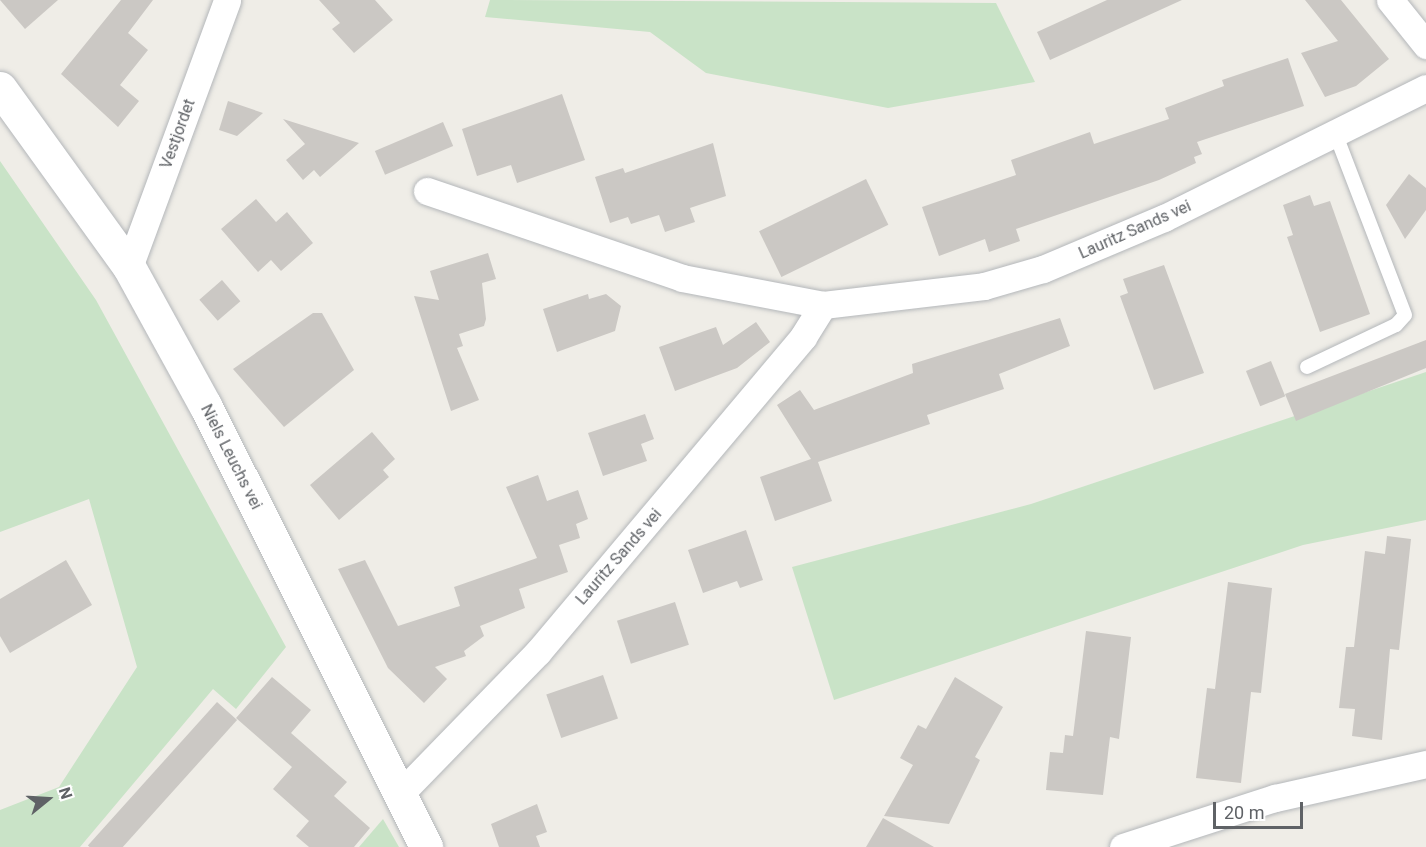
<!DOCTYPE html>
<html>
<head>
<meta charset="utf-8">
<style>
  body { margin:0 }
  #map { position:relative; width:1426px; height:847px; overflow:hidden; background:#efede7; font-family:Roboto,sans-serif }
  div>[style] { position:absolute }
  .green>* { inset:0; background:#c9e3c7 }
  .building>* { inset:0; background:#cbc8c4; transform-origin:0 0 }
  .roads { filter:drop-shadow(0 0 2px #b4b7ba) drop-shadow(0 0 2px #b4b7ba) }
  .service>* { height:14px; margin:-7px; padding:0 7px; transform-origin:7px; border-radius:7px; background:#fff }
  .minor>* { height:27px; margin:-13.5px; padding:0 13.5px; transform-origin:13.5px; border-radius:13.5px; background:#fff }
  .tertiary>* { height:33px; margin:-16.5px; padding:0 16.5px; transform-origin:16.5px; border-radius:16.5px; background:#fff }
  span { translate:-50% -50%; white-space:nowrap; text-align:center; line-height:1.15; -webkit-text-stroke:5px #fff; paint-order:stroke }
  .street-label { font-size:16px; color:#5f6266 }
  .north { position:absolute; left:18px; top:769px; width:60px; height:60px; -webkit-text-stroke:4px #fff; paint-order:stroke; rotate:72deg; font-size:16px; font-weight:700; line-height:24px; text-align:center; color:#5f6266 }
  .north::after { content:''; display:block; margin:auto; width:21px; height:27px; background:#5f6266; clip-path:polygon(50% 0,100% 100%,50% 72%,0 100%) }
  .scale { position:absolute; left:1213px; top:802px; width:90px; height:27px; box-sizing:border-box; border:3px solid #5f6266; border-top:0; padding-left:8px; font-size:18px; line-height:21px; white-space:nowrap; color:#5f6266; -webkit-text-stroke:4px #fff; paint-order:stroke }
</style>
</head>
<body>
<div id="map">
  <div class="green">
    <i style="clip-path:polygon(490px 0,996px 3px,1035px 82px,888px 108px,706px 73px,650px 32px,485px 17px)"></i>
    <i style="clip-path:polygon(0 161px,96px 300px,286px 647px,236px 709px,213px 689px,80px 847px,0 847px,0 810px,59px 787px,137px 667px,89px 499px,0 532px)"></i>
    <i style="clip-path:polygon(1426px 372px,1426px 520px,1303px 545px,834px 700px,792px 567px,1031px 504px)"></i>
    <i style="clip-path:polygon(383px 819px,399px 847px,359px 847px)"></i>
  </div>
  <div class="building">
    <i style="clip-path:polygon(0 0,58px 0,25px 29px)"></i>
    <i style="clip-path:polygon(121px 0,153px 0,128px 33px,148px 50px,120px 85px,139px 101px,118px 127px,61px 74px)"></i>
    <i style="clip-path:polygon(319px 0,375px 0,393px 20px,354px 53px,332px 29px,340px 23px)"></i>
    <i style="clip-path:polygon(1107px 0,1182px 0,1050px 60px,1037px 32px)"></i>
    <i style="clip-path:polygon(1305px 0,1341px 0,1389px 59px,1356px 86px,1325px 97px,1301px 53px,1338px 41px)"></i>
    <i style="clip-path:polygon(1288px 58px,1304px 106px,1197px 142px,1202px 154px,1194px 157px,1196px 163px,1159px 180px,1016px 229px,1020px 241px,989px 252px,985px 239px,939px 256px,922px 207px,1016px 175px,1011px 160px,1090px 132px,1094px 144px,1169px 119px,1165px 108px,1224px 86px,1222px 80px)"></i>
    <i style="clip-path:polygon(562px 94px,585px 160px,517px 183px,511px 165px,477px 176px,462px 129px)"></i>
    <i style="clip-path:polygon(228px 101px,263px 113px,237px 136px,219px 130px)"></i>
    <i style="clip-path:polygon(283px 119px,359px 143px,320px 177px,314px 170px,303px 180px,286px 160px,305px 144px)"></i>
    <i style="left:443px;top:122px;width:26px;height:74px;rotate:67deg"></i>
    <i style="clip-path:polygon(713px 143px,726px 196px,690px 208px,695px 222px,665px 232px,659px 215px,631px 224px,628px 217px,610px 223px,595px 177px,623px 168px,625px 173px)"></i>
    <i style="clip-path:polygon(1409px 174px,1426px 188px,1426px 210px,1405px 239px,1386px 205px)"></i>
    <i style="left:866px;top:179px;width:51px;height:119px;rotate:64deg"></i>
    <i style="clip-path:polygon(1310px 195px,1314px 206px,1330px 201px,1370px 314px,1320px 332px,1287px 237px,1293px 235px,1283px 205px)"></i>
    <i style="clip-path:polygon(256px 199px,276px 222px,287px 212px,313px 243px,281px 271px,271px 260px,258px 272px,221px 229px)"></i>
    <i style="clip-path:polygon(488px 253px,496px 279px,482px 283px,486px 319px,484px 326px,459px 334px,463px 346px,457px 348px,479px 400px,451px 411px,414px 296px,439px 300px,430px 271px)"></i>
    <i style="clip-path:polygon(1164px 265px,1204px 373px,1154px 390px,1120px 296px,1128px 293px,1123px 279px)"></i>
    <i style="left:222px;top:280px;width:28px;height:30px;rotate:49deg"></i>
    <i style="clip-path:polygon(588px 294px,589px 299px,606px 294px,621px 306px,615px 331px,557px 352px,543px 309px)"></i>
    <i style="clip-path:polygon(313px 313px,322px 313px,354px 370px,284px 427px,233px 369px)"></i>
    <i style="clip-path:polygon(1060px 318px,1070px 346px,999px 374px,1004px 389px,927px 415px,930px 424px,818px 462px,832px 501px,775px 521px,760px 477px,811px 459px,777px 405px,800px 390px,814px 410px,913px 373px,912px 364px)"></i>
    <i style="clip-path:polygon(756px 322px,770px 342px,737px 368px,675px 391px,659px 347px,716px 327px,723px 345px)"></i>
    <i style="clip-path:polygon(1426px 340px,1426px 368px,1296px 421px,1285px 394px)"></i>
    <i style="left:1271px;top:361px;width:38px;height:27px;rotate:68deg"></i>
    <i style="clip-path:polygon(645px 414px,654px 439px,641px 444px,647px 461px,603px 476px,588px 433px)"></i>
    <i style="clip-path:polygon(372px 432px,395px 459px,383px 470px,389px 477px,339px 520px,310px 485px)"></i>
    <i style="clip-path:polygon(538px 475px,547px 501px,578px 490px,588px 519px,576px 524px,580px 538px,559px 545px,568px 572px,519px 589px,525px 608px,480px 626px,484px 636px,464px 651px,466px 656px,435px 667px,447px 679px,424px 703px,388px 668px,338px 569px,365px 560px,398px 626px,460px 606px,454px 587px,537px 558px,506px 487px)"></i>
    <i style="clip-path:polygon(746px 530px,763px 580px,740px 588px,737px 581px,703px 593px,688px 550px)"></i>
    <i style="clip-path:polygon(1387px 536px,1411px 539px,1399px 650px,1390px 649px,1382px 740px,1352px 736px,1355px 709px,1339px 708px,1346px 647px,1354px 647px,1365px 551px,1385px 554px)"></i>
    <i style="clip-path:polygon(66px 560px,92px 605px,10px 653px,0 636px,0 599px)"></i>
    <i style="clip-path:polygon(1228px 582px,1272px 588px,1261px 693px,1251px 692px,1241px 783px,1196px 778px,1207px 688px,1215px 689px)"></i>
    <i style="left:675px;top:602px;width:45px;height:61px;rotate:72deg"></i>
    <i style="clip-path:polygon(1086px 631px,1131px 637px,1119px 739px,1110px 737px,1103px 795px,1046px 790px,1050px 752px,1063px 753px,1065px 735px,1073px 736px)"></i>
    <i style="left:603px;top:675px;width:46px;height:60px;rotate:71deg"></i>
    <i style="clip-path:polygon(272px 677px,311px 710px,291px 733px,347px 782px,334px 796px,370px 828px,354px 847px,309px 847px,296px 836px,309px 821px,273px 789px,292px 767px,236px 718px)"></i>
    <i style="clip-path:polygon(955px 677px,1003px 707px,975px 757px,980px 760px,949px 824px,884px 816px,913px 765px,900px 758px,918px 725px,926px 729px)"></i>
    <i style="left:217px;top:702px;width:27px;height:193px;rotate:42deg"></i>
    <i style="clip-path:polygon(537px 804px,547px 832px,536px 836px,540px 847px,499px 847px,491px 824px)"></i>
    <i style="clip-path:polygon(883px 818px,934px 847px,866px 847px)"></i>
  </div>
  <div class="roads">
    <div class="service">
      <i style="left:1307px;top:367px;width:98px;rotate:-25.3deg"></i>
      <i style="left:1396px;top:325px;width:13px;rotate:-48deg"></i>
      <i style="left:1405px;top:315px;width:193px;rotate:-111deg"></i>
    </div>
    <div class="minor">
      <i style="left:1390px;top:0;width:58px;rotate:51.3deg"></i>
      <i style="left:427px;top:191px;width:269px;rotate:18.8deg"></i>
      <i style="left:682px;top:278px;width:144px;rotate:10.8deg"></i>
      <i style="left:129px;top:267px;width:284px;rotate:-69.8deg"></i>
      <i style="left:399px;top:795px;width:199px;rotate:-45.8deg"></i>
      <i style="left:538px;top:652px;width:412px;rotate:-49.9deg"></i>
      <i style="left:803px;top:337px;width:38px;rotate:-58deg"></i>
      <i style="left:823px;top:305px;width:162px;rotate:-6.7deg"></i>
      <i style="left:984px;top:286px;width:61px;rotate:-16.1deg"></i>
      <i style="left:1043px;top:269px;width:131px;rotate:-22.9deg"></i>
      <i style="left:1164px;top:218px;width:292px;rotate:-26.4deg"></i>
      <i style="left:1123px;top:847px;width:160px;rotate:-17.9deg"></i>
      <i style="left:1275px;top:798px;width:155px;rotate:-12.7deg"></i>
    </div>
    <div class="tertiary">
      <i style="left:0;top:88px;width:221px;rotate:54.2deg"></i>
      <i style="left:129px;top:267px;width:158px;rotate:61.2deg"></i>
      <i style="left:205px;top:405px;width:494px;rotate:63.4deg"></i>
    </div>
  </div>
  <div class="street-label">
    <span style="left:178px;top:134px;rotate:-70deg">Vestjordet</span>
    <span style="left:1135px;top:230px;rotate:-24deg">Lauritz Sands vei</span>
    <span style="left:231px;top:457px;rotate:63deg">Niels Leuchs vei</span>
    <span style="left:619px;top:557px;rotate:-49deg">Lauritz Sands vei</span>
  </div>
  <div class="north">N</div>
  <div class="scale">20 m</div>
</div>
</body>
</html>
